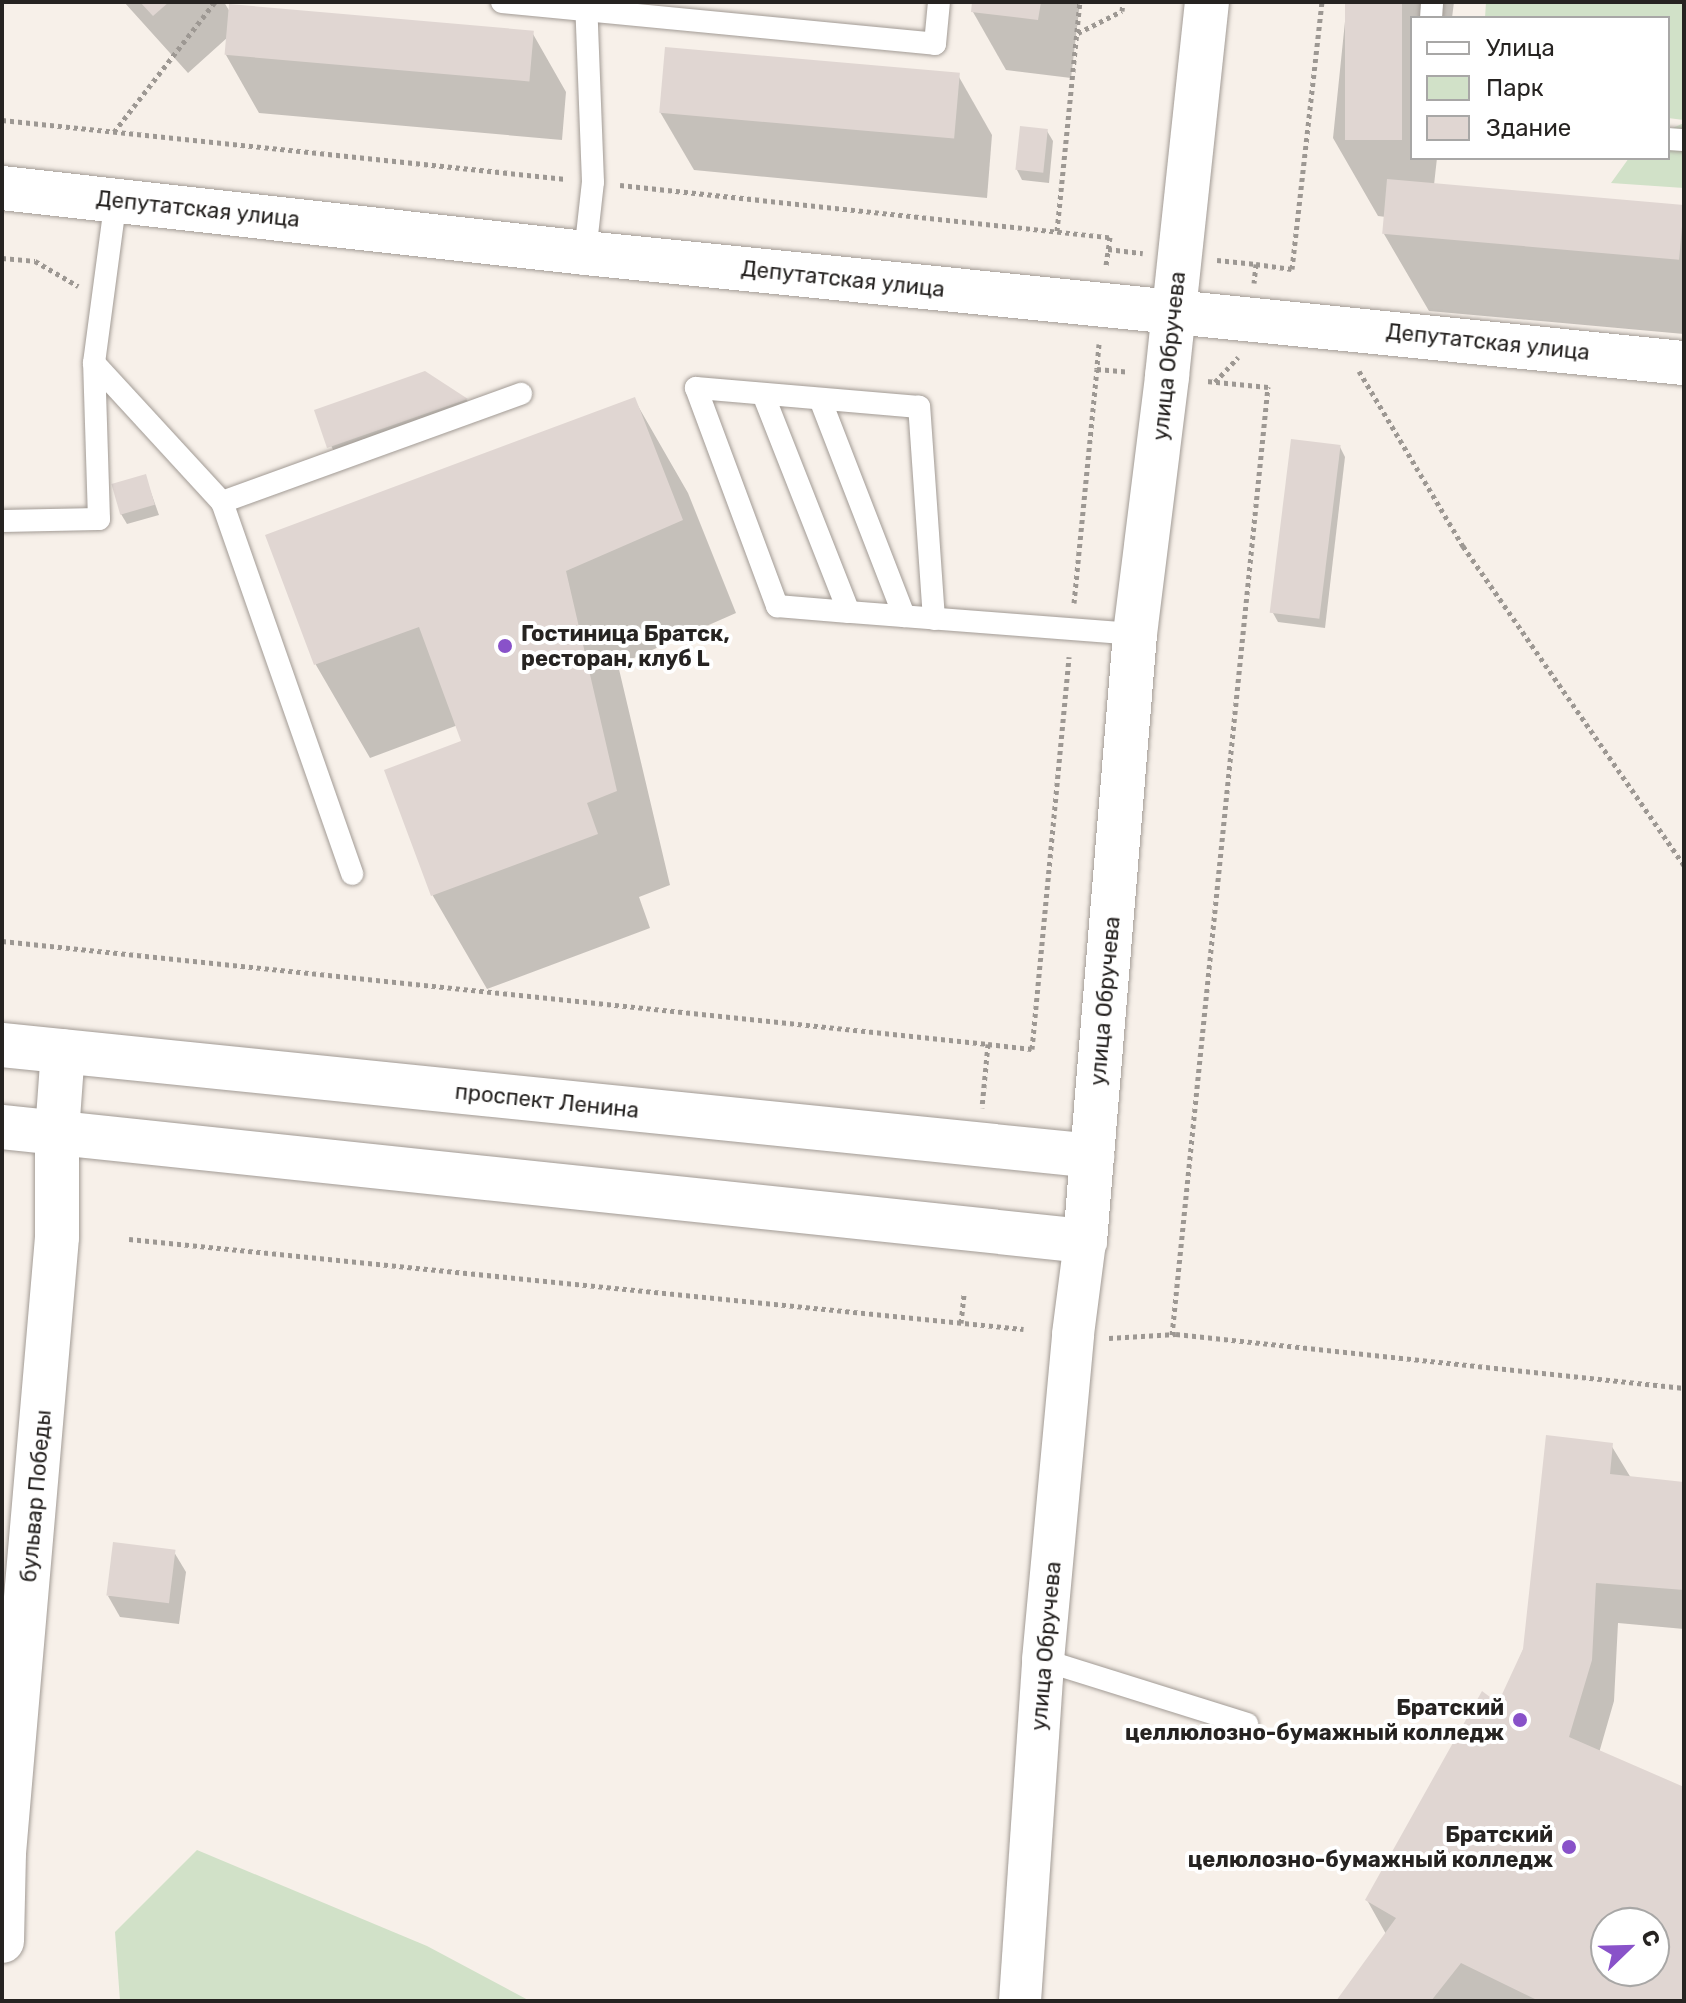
<!DOCTYPE html>
<html>
<head>
<meta charset="utf-8">
<style>
  body { margin:0 }
  #map { position:relative; width:1686px; height:2003px; overflow:hidden; background:#f7f0e9; font-family:Rubik,sans-serif }
  div>[style] { position:absolute }
  .green>* { inset:0; background:#d1e1c8 }
  .shadow>* { inset:0; background:#0003 }
  .building>* { inset:0; background:#e0d6d2; transform-origin:0 0 }
  .path>* { height:5px; margin-top:-2.5px; transform-origin:0; background:repeating-linear-gradient(90deg,#9d9893 0 4px,transparent 0 8px) }
  .roads { filter:drop-shadow(0 0 2px #a29b95) drop-shadow(0 0 2px #a29b95) }
  .service>* { height:22px; margin:-11px; padding:0 11px; transform-origin:11px; border-radius:11px; background:#fff }
  .minor>* { height:42px; margin:-21px; padding:0 21px; transform-origin:21px; border-radius:21px; background:#fff }
  .tertiary>* { height:44px; margin:-22px; padding:0 22px; transform-origin:22px; border-radius:22px; background:#fff }
  .secondary>* { height:44px; margin:-22px; padding:0 22px; transform-origin:22px; border-radius:22px; background:#fff }
  .dots>* { width:22px; height:22px; translate:-50% -50%; box-sizing:border-box; border:4px solid #fff; border-radius:50% }
  span { translate:-50% -50%; white-space:nowrap; text-align:center; line-height:1.15; -webkit-text-stroke:8px #fff; paint-order:stroke }
  .street-label { font-size:22px; color:#262321 }
  .poi-label { font-size:22px; color:#262321; font-weight:700 }
  .left { translate:0 -50%; text-align:left }
  .right { translate:-100% -50%; text-align:right }
  .frame { position:absolute; inset:0; border:4px solid #262321; pointer-events:none }
  .legend { position:absolute; left:1410px; top:16px; width:260px; height:144px; box-sizing:border-box; background:#fff; border:2px solid #a8a7a6; margin:0; padding:10px 14px; list-style:none; font-size:24px; color:#262321 }
  .legend li { display:flex; align-items:center; gap:16px; height:40px }
  .legend b { width:40px; border:2px solid #a8a7a6 }
  .north { position:absolute; left:1590px; top:1907px; width:80px; height:80px; box-sizing:border-box; background:#fff; border:2px solid #a8a7a6; border-radius:50%; rotate:67deg; font-size:22px; font-weight:700; line-height:32px; text-align:center; color:#262321 }
  .north::after { content:''; display:block; margin:auto; width:28px; height:36px; background:#8952c9; clip-path:polygon(50% 0,100% 100%,50% 72%,0 100%) }
</style>
</head>
<body>
<div id="map">
  <div class="green">
    <i style="clip-path:polygon(1486px 2px,1684px 2px,1684px 120px,1668px 118px,1668px 18px,1485px 18px)"></i>
    <i style="clip-path:polygon(1684px 123px,1684px 188px,1611px 183px,1629px 158px,1668px 158px,1668px 130px)"></i>
    <i style="clip-path:polygon(197px 1850px,427px 1946px,530px 2001px,120px 2001px,115px 1932px)"></i>
  </div>
  <div class="shadow">
    <i style="clip-path:polygon(124px 2px,224px 2px,230px 12px,533px 34px,566px 92px,562px 140px,259px 113px,226px 55px,228px 37px,188px 73px)"></i>
    <i style="clip-path:polygon(974px 2px,1080px 2px,1071px 78px,1006px 70px,973px 12px)"></i>
    <i style="clip-path:polygon(1347px 2px,1454px 2px,1452px 18px,1412px 18px,1412px 158px,1437px 158px,1434px 185px,1684px 207px,1684px 334px,1429px 311px,1384px 234px,1386px 217px,1378px 216px,1333px 138px)"></i>
    <i style="clip-path:polygon(959px 77px,992px 135px,987px 198px,694px 170px,660px 112px)"></i>
    <i style="clip-path:polygon(1047px 131px,1053px 141px,1049px 183px,1022px 180px,1017px 170px)"></i>
    <i style="clip-path:polygon(425px 373px,467px 400px,478px 420px,341px 468px,316px 411px)"></i>
    <i style="clip-path:polygon(634px 399px,688px 493px,736px 613px,618px 665px,670px 885px,639px 897px,650px 928px,487px 989px,433px 896px,386px 771px,464px 742px,458px 725px,370px 758px,316px 665px,268px 536px)"></i>
    <i style="clip-path:polygon(1340px 447px,1345px 457px,1325px 628px,1278px 622px,1273px 613px)"></i>
    <i style="clip-path:polygon(145px 476px,159px 515px,127px 524px,121px 514px)"></i>
    <i style="clip-path:polygon(evenodd,1611px 1445px,1631px 1478px,1684px 1484px,1684px 1629px,1618px 1623px,1614px 1701px,1599px 1753px,1684px 1789px,1684px 2001px,1338px 2001px,1386px 1934px,1367px 1900px,1499px 1706px,1611px 1445px,1606px 1923px,1654px 1923px,1654px 1971px,1606px 1971px,1606px 1923px)"></i>
    <i style="clip-path:polygon(174px 1552px,186px 1572px,179px 1624px,120px 1617px,108px 1596px)"></i>
  </div>
  <div class="building">
    <i style="clip-path:polygon(140px 2px,169px 2px,153px 16px)"></i>
    <i style="clip-path:polygon(972px 2px,1041px 2px,1038px 20px,971px 12px)"></i>
    <i style="left:1345px;top:2px;width:57px;height:138px"></i>
    <i style="left:229px;top:4px;width:306px;height:51px;rotate:5deg"></i>
    <i style="left:665px;top:47px;width:296px;height:66px;rotate:5deg"></i>
    <i style="left:1020px;top:126px;width:28px;height:44px;rotate:6deg"></i>
    <i style="left:1387px;top:179px;width:298px;height:55px;rotate:5deg"></i>
    <i style="clip-path:polygon(425px 371px,468px 399px,327px 448px,314px 410px)"></i>
    <i style="clip-path:polygon(635px 397px,683px 520px,566px 571px,617px 791px,587px 803px,598px 834px,431px 896px,384px 770px,461px 741px,419px 627px,314px 665px,265px 535px)"></i>
    <i style="left:1291px;top:439px;width:50px;height:175px;rotate:7deg"></i>
    <i style="left:146px;top:474px;width:32px;height:36px;rotate:74deg"></i>
    <i style="clip-path:polygon(evenodd,1546px 1435px,1613px 1443px,1610px 1474px,1684px 1482px,1684px 1590px,1596px 1583px,1592px 1660px,1569px 1737px,1684px 1787px,1684px 2001px,1539px 2001px,1461px 1963px,1431px 2001px,1336px 2001px,1396px 1918px,1365px 1900px,1482px 1691px,1498px 1703px,1523px 1649px,1546px 1435px,1606px 1923px,1654px 1923px,1654px 1971px,1606px 1971px,1606px 1923px)"></i>
    <i style="left:113px;top:1542px;width:63px;height:54px;rotate:7deg"></i>
  </div>
  <div class="path">
    <i style="left:1078px;top:33px;width:49px;rotate:-26.6deg"></i>
    <i style="left:1122px;top:11px;width:9px;rotate:-84deg"></i>
    <i style="left:2px;top:120px;width:567px;rotate:5.97deg"></i>
    <i style="left:114px;top:132px;width:165px;rotate:-52.2deg"></i>
    <i style="left:620px;top:185px;width:493px;rotate:6.1deg"></i>
    <i style="left:1110px;top:237px;width:29px;rotate:98deg"></i>
    <i style="left:1057px;top:231px;width:230px;rotate:-84.3deg"></i>
    <i style="left:1108px;top:249px;width:35px;rotate:7deg"></i>
    <i style="left:2px;top:258px;width:33px;rotate:5deg"></i>
    <i style="left:35px;top:261px;width:50px;rotate:30.2deg"></i>
    <i style="left:1217px;top:260px;width:39px;rotate:6deg"></i>
    <i style="left:1256px;top:264px;width:19px;rotate:96deg"></i>
    <i style="left:1256px;top:264px;width:36px;rotate:8deg"></i>
    <i style="left:1292px;top:269px;width:269px;rotate:-83.6deg"></i>
    <i style="left:1099px;top:344px;width:25px;rotate:95deg"></i>
    <i style="left:1097px;top:369px;width:32px;rotate:5deg"></i>
    <i style="left:1359px;top:371px;width:204px;rotate:59.3deg"></i>
    <i style="left:1463px;top:546px;width:388px;rotate:55.3deg"></i>
    <i style="left:1215px;top:382px;width:34px;rotate:-47deg"></i>
    <i style="left:1074px;top:603px;width:235px;rotate:-84.4deg"></i>
    <i style="left:2px;top:941px;width:991px;rotate:5.96deg"></i>
    <i style="left:988px;top:1044px;width:64px;rotate:95.4deg"></i>
    <i style="left:988px;top:1044px;width:44px;rotate:6.5deg"></i>
    <i style="left:1032px;top:1049px;width:394px;rotate:-84.6deg"></i>
    <i style="left:129px;top:1239px;width:899px;rotate:5.75deg"></i>
    <i style="left:961px;top:1323px;width:31px;rotate:-84deg"></i>
    <i style="left:1172px;top:1335px;width:953px;rotate:-84.22deg"></i>
    <i style="left:1268px;top:387px;width:62px;rotate:-174.5deg"></i>
    <i style="left:1109px;top:1338px;width:67px;rotate:-3.4deg"></i>
    <i style="left:1176px;top:1334px;width:511px;rotate:6.07deg"></i>
  </div>
  <div class="roads">
    <div class="service">
      <i style="left:502px;top:2px;width:435px;rotate:5.5deg"></i>
      <i style="left:935px;top:44px;width:42px;rotate:-84.6deg"></i>
      <i style="left:1431px;top:18px;width:16px;rotate:-86deg"></i>
      <i style="left:1668px;top:139px;width:16px;rotate:4deg"></i>
      <i style="left:585px;top:253px;width:71px;rotate:-83.6deg"></i>
      <i style="left:593px;top:182px;width:180px;rotate:-92.2deg"></i>
      <i style="left:94px;top:363px;width:189px;rotate:47.4deg"></i>
      <i style="left:222px;top:502px;width:394px;rotate:70.7deg"></i>
      <i style="left:763px;top:394px;width:234px;rotate:68.5deg"></i>
      <i style="left:820px;top:399px;width:233px;rotate:68.8deg"></i>
      <i style="left:222px;top:502px;width:318px;rotate:-19.9deg"></i>
      <i style="left:2px;top:521px;width:97px;rotate:-1.2deg"></i>
      <i style="left:99px;top:519px;width:156px;rotate:-91.8deg"></i>
      <i style="left:94px;top:363px;width:165px;rotate:-82.4deg"></i>
      <i style="left:934px;top:619px;width:213px;rotate:-94deg"></i>
      <i style="left:919px;top:407px;width:224px;rotate:-175.1deg"></i>
      <i style="left:696px;top:388px;width:233px;rotate:69.6deg"></i>
      <i style="left:777px;top:606px;width:72px;rotate:4.8deg"></i>
      <i style="left:849px;top:612px;width:287px;rotate:4.4deg"></i>
      <i style="left:1043px;top:1660px;width:214px;rotate:17.4deg"></i>
    </div>
    <div class="minor">
      <i style="left:1020px;top:2001px;width:342px;rotate:-86.1deg"></i>
      <i style="left:1043px;top:1660px;width:327px;rotate:-84.7deg"></i>
      <i style="left:1073px;top:1334px;width:94px;rotate:-82.6deg"></i>
    </div>
    <div class="tertiary">
      <i style="left:2px;top:188px;width:587px;rotate:6.36deg"></i>
      <i style="left:585px;top:253px;width:1104px;rotate:5.72deg"></i>
      <i style="left:2px;top:1941px;width:88px;rotate:-88.7deg"></i>
      <i style="left:4px;top:1853px;width:618px;rotate:-85.08deg"></i>
      <i style="left:57px;top:1237px;width:105px;rotate:-90deg"></i>
      <i style="left:57px;top:1132px;width:81px;rotate:-85.8deg"></i>
    </div>
    <div class="secondary">
      <i style="left:2px;top:1045px;width:1096px;rotate:5.81deg"></i>
      <i style="left:2px;top:1127px;width:1089px;rotate:6.01deg"></i>
      <i style="left:1085px;top:1241px;width:609px;rotate:-85.29deg"></i>
      <i style="left:1135px;top:634px;width:260px;rotate:-82.9deg"></i>
      <i style="left:1167px;top:376px;width:376px;rotate:-83.9deg"></i>
    </div>
  </div>
  <div class="dots">
    <i style="left:505px;top:646px;background:#8952c9"></i>
    <i style="left:1520px;top:1720px;background:#8952c9"></i>
    <i style="left:1569px;top:1847px;background:#8952c9"></i>
  </div>
  <div class="street-label">
    <span style="left:198px;top:209px;rotate:6deg">Депутатская улица</span>
    <span style="left:843px;top:279px;rotate:6deg">Депутатская улица</span>
    <span style="left:1488px;top:342px;rotate:6deg">Депутатская улица</span>
    <span style="left:1169px;top:356px;rotate:-84deg">улица Обручева</span>
    <span style="left:1105px;top:1001px;rotate:-85deg">улица Обручева</span>
    <span style="left:547px;top:1101px;rotate:6deg">проспект Ленина</span>
    <span style="left:36px;top:1496px;rotate:-85deg">бульвар Победы</span>
    <span style="left:1046px;top:1646px;rotate:-85deg">улица Обручева</span>
  </div>
  <div class="poi-label">
    <span class="left" style="left:521px;top:646px">Гостиница Братск,<br>ресторан, клуб L</span>
    <span class="right" style="left:1504px;top:1720px">Братский<br>целлюлозно-бумажный колледж</span>
    <span class="right" style="left:1553px;top:1847px">Братский<br>целюлозно-бумажный колледж</span>
  </div>
  <div class="frame"></div>
  <ul class="legend">
  <li><b style="height:10px;background:#fff"></b>Улица</li>
  <li><b style="height:22px;background:#d1e1c8"></b>Парк</li>
  <li><b style="height:22px;background:#e0d6d2"></b>Здание</li>
  </ul>
  <div class="north">С</div>
</div>
</body>
</html>
